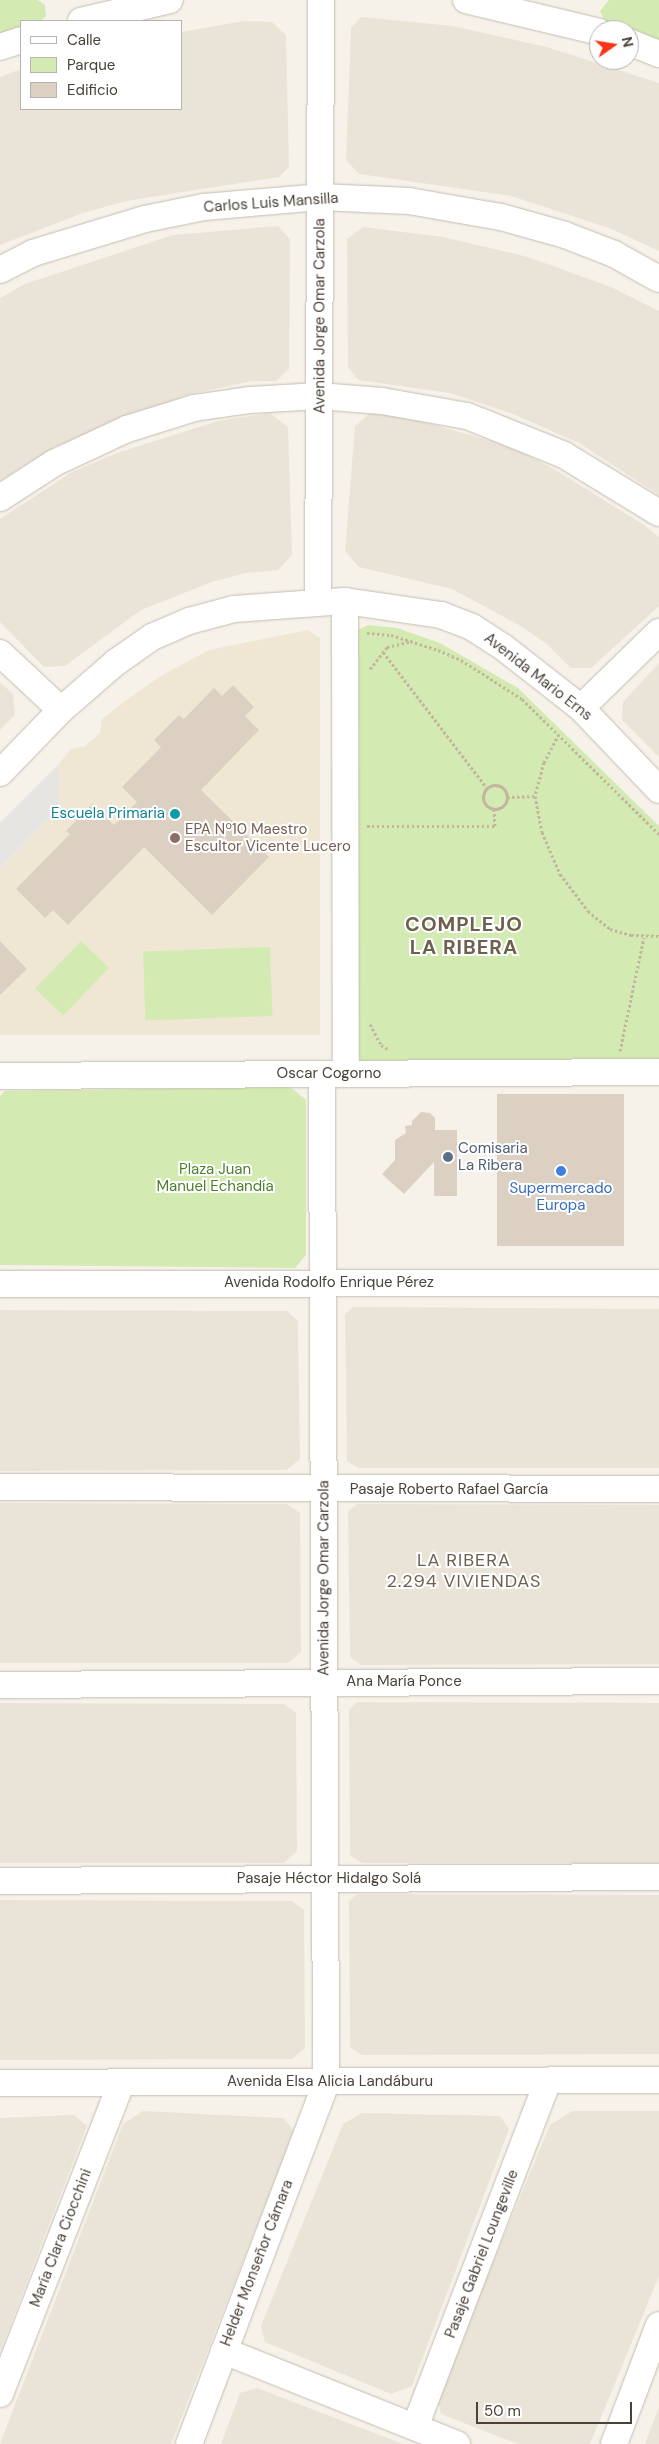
<!DOCTYPE html>
<html>
<head>
<meta charset="utf-8">
<style>
  body { margin:0 }
  #map { position:relative; width:659px; height:2444px; overflow:hidden; background:#f6f2ea; font-family:"DM Sans",sans-serif }
  div>[style] { position:absolute }
  .residential>* { inset:0; background:#eae4d8 }
  .education>* { inset:0; background:#efe7d4 }
  .green>* { inset:0; background:#d3ebb2; transform-origin:0 0 }
  .parking>* { inset:0; background:#e7e5e2 }
  .building>* { inset:0; background:#dbd0c2; transform-origin:0 0 }
  .path>* { height:3px; margin-top:-1.5px; transform-origin:0; background:repeating-linear-gradient(90deg,#c4b59d 0 2.5px,transparent 0 5px) }
  .path>.ring { margin:-1.5px; padding:0; box-sizing:content-box; background:none; border:3px solid #c4b59d; border-radius:50% }
  .roads { filter:drop-shadow(0 0 1px #c5bcaf) drop-shadow(0 0 1px #c5bcaf) }
  .minor>* { height:26px; margin:-13px; padding:0 13px; transform-origin:13px; border-radius:13px; background:#fff }
  .dots>* { width:14px; height:14px; translate:-50% -50%; box-sizing:border-box; border:2px solid #fff; border-radius:50% }
  span { translate:-50% -50%; white-space:nowrap; text-align:center; line-height:1.15; -webkit-text-stroke:4px #fff; paint-order:stroke }
  .street-label { font-size:15px; color:#4a4238 }
  .culture-label { font-size:15px; color:#0d838f }
  .right { translate:-100% -50%; text-align:right }
  .education-label { font-size:15px; color:#785e54 }
  .left { translate:0 -50%; text-align:left }
  .service-label { font-size:15px; color:#4e5e75 }
  .park-label { font-size:15px; color:#4b7f28 }
  .shop-label { font-size:15px; color:#366cbe }
  .quarter-label { font-size:18px; color:#6d604f; letter-spacing:1px }
  .district-label { font-size:20px; color:#6d604f; font-weight:700; letter-spacing:1px }
  .legend { position:absolute; left:20px; top:20px; width:162px; height:90px; box-sizing:border-box; background:#fff; border:1px solid #b7b3af; margin:0; padding:6px 9px; list-style:none; font-size:15px; color:#4a4238 }
  .legend li { display:flex; align-items:center; gap:10px; height:25px }
  .legend b { width:25px; border:1px solid #b7b3af }
  .north { position:absolute; left:589px; top:20px; width:50px; height:50px; box-sizing:border-box; background:#fff; border:1px solid #b7b3af; border-radius:50%; rotate:77deg; font-size:14px; font-weight:700; line-height:20px; text-align:center; color:#4a4238 }
  .north::after { content:''; display:block; margin:auto; width:18px; height:22px; background:#ff3418; clip-path:polygon(50% 0,100% 100%,50% 72%,0 100%) }
  .scale { position:absolute; left:476px; top:2402px; width:156px; height:22px; box-sizing:border-box; border:2px solid #4a4238; border-top:0; padding-left:6px; font-size:15px; line-height:18px; white-space:nowrap; color:#4a4238; -webkit-text-stroke:4px #fff; paint-order:stroke }
</style>
</head>
<body>
<div id="map">
  <div class="residential">
    <i style="clip-path:polygon(361px 17px,453px 26px,547px 47px,659px 83px,659px 251px,609px 228px,511px 196px,359px 174px,346px 160px,351px 28px)"></i>
    <i style="clip-path:polygon(244px 21px,272px 22px,286px 35px,289px 167px,279px 177px,126px 201px,83px 213px,0 245px,0 77px,21px 69px,21px 109px,181px 109px,181px 32px)"></i>
    <i style="clip-path:polygon(278px 226px,290px 239px,289px 369px,276px 381px,252px 381px,187px 395px,54px 447px,0 481px,0 298px,25px 284px,173px 235px)"></i>
    <i style="clip-path:polygon(363px 227px,443px 237px,528px 257px,611px 287px,659px 311px,659px 495px,579px 443px,513px 414px,450px 393px,358px 380px,348px 367px,347px 239px)"></i>
    <i style="clip-path:polygon(371px 412px,409px 418px,510px 446px,554px 469px,644px 525px,659px 537px,659px 606px,591px 668px,571px 668px,547px 644px,519px 625px,452px 589px,359px 567px,345px 551px,355px 426px)"></i>
    <i style="clip-path:polygon(270px 413px,288px 427px,292px 555px,278px 570px,245px 573px,212px 582px,141px 610px,65px 666px,44px 667px,0 622px,0 519px,72px 472px,117px 453px,218px 421px)"></i>
    <i style="clip-path:polygon(659px 663px,659px 757px,622px 720px,623px 702px)"></i>
    <i style="clip-path:polygon(0 682px,13px 694px,15px 715px,0 730px)"></i>
    <i style="clip-path:polygon(353px 1307px,659px 1309px,659px 1468px,358px 1468px,347px 1461px,345px 1314px)"></i>
    <i style="clip-path:polygon(0 1310px,287px 1311px,298px 1321px,300px 1459px,287px 1470px,0 1471px)"></i>
    <i style="clip-path:polygon(0 1503px,287px 1504px,300px 1513px,301px 1652px,288px 1663px,0 1663px)"></i>
    <i style="clip-path:polygon(357px 1504px,659px 1505px,659px 1664px,361px 1665px,350px 1657px,348px 1511px)"></i>
    <i style="clip-path:polygon(357px 1702px,659px 1703px,659px 1863px,362px 1863px,350px 1855px,349px 1710px)"></i>
    <i style="clip-path:polygon(0 1703px,284px 1704px,296px 1713px,297px 1851px,284px 1863px,0 1863px)"></i>
    <i style="clip-path:polygon(357px 1894px,659px 1895px,659px 2054px,362px 2055px,350px 2047px,349px 1901px)"></i>
    <i style="clip-path:polygon(0 1900px,292px 1901px,304px 1910px,305px 2048px,292px 2059px,0 2060px)"></i>
    <i style="clip-path:polygon(143px 2111px,283px 2118px,294px 2131px,171px 2444px,0 2444px,123px 2124px)"></i>
    <i style="clip-path:polygon(572px 2111px,659px 2111px,659px 2276px,590px 2444px,518px 2444px,441px 2414px,437px 2397px,550px 2125px)"></i>
    <i style="clip-path:polygon(362px 2113px,500px 2116px,509px 2129px,412px 2386px,391px 2394px,265px 2342px,261px 2326px,343px 2124px)"></i>
    <i style="clip-path:polygon(74px 2115px,87px 2126px,0 2352px,0 2118px)"></i>
    <i style="clip-path:polygon(257px 2388px,403px 2444px,221px 2444px,240px 2393px)"></i>
    <i style="clip-path:polygon(659px 2407px,659px 2444px,645px 2444px)"></i>
  </div>
  <div class="education">
    <i style="clip-path:polygon(308px 630px,320px 638px,320px 1035px,0 1035px,0 868px,60px 807px,58px 765px,71px 749px,85px 746px,100px 733px,102px 719px,132px 696px,159px 677px,209px 650px)"></i>
  </div>
  <div class="green">
    <i style="clip-path:polygon(0 0,38px 0,45px 5px,46px 16px,41px 21px,21px 21px,21px 32px,0 40px)"></i>
    <i style="clip-path:polygon(609px 0,659px 0,659px 44px,629px 30px,606px 24px,600px 11px)"></i>
    <i style="clip-path:polygon(368px 625px,397px 628px,440px 643px,518px 688px,659px 826px,659px 1061px,408px 1060px,366px 1066px,357px 1064px,358px 630px)"></i>
    <i style="left:81px;top:941px;width:39px;height:66px;rotate:44deg"></i>
    <i style="left:270px;top:947px;width:69px;height:127px;rotate:88deg"></i>
    <i style="clip-path:polygon(290px 1087px,306px 1100px,306px 1255px,295px 1268px,0 1265px,0 1096px,5px 1091px)"></i>
  </div>
  <div class="parking">
    <i style="clip-path:polygon(58px 765px,60px 807px,0 868px,0 823px)"></i>
  </div>
  <div class="building">
    <i style="clip-path:polygon(233px 685px,254px 707px,245px 716px,259px 730px,201px 790px,269px 857px,212px 915px,144px 847px,68px 925px,53px 910px,45px 918px,16px 889px,70px 834px,66px 831px,92px 804px,114px 825px,137px 802px,122px 787px,161px 747px,154px 740px,179px 715px,184px 719px,214px 688px,222px 696px)"></i>
    <i style="clip-path:polygon(0 941px,27px 969px,0 995px)"></i>
    <i style="left:624px;top:1094px;width:152px;height:127px;rotate:90deg"></i>
    <i style="clip-path:polygon(421px 1112px,430px 1113px,435px 1118px,435px 1130px,457px 1130px,457px 1196px,434px 1196px,434px 1162px,404px 1194px,382px 1174px,395px 1160px,395px 1140px,406px 1133px,405px 1126px,412px 1125px,412px 1121px)"></i>
  </div>
  <div class="path">
    <i style="left:367px;top:633px;width:24px;rotate:5deg"></i>
    <i style="left:391px;top:635px;width:49px;rotate:17.7deg"></i>
    <i style="left:438px;top:650px;width:25px;rotate:23deg"></i>
    <i style="left:461px;top:660px;width:72px;rotate:32.6deg"></i>
    <i style="left:522px;top:699px;width:192px;rotate:44.6deg"></i>
    <i style="left:383px;top:652px;width:171px;rotate:52.6deg"></i>
    <i style="left:370px;top:669px;width:28px;rotate:-52deg"></i>
    <i style="left:387px;top:647px;width:26px;rotate:-13deg"></i>
    <i style="left:559px;top:734px;width:32px;rotate:118deg"></i>
    <i style="left:544px;top:762px;width:35px;rotate:105deg"></i>
    <i style="left:535px;top:796px;width:37px;rotate:79deg"></i>
    <i style="left:542px;top:832px;width:46px;rotate:66.8deg"></i>
    <i style="left:560px;top:874px;width:46px;rotate:52.9deg"></i>
    <i style="left:588px;top:911px;width:28px;rotate:39deg"></i>
    <i style="left:610px;top:929px;width:22px;rotate:16deg"></i>
    <i style="left:631px;top:935px;width:28px;rotate:2deg"></i>
    <i class="ring" style="left:483px;top:785px;width:21px;height:21px"></i>
    <i style="left:507px;top:797px;width:28px;rotate:-2deg"></i>
    <i style="left:367px;top:826px;width:128px"></i>
    <i style="left:495px;top:826px;width:17px;rotate:-93deg"></i>
    <i style="left:370px;top:1024px;width:24px;rotate:62deg"></i>
    <i style="left:381px;top:1045px;width:10px;rotate:29deg"></i>
    <i style="left:620px;top:1051px;width:116px;rotate:-78.1deg"></i>
  </div>
  <div class="roads">
    <div class="minor">
      <i style="left:466px;top:0;width:137px;rotate:13.5deg"></i>
      <i style="left:81px;top:21px;width:91px;rotate:-13.3deg"></i>
      <i style="left:629px;top:42px;width:32px;rotate:22deg"></i>
      <i style="left:0;top:47px;width:22px;rotate:-18deg"></i>
      <i style="left:0;top:270px;width:37px;rotate:-27deg"></i>
      <i style="left:33px;top:253px;width:117px;rotate:-16.9deg"></i>
      <i style="left:145px;top:219px;width:60px;rotate:-11.5deg"></i>
      <i style="left:204px;top:207px;width:116px;rotate:-4.9deg"></i>
      <i style="left:320px;top:197px;width:89px;rotate:2.6deg"></i>
      <i style="left:409px;top:201px;width:93px;rotate:9.9deg"></i>
      <i style="left:501px;top:217px;width:66px;rotate:15.7deg"></i>
      <i style="left:565px;top:235px;width:53px;rotate:21.2deg"></i>
      <i style="left:614px;top:254px;width:51px;rotate:29.1deg"></i>
      <i style="left:0;top:498px;width:64px;rotate:-32.9deg"></i>
      <i style="left:54px;top:463px;width:81px;rotate:-25deg"></i>
      <i style="left:127px;top:429px;width:70px;rotate:-17.4deg"></i>
      <i style="left:194px;top:408px;width:57px;rotate:-8.1deg"></i>
      <i style="left:250px;top:400px;width:69px;rotate:-3.3deg"></i>
      <i style="left:319px;top:396px;width:63px;rotate:4.5deg"></i>
      <i style="left:382px;top:401px;width:86px;rotate:10deg"></i>
      <i style="left:467px;top:416px;width:105px;rotate:21.9deg"></i>
      <i style="left:564px;top:455px;width:111px;rotate:31.4deg"></i>
      <i style="left:345px;top:601px;width:472px;rotate:89.9deg"></i>
      <i style="left:318px;top:602px;width:602px;rotate:-89.71deg"></i>
      <i style="left:0;top:653px;width:83px;rotate:43.1deg"></i>
      <i style="left:581px;top:708px;width:109px;rotate:-44.3deg"></i>
      <i style="left:0;top:773px;width:88px;rotate:-45.9deg"></i>
      <i style="left:61px;top:710px;width:72px;rotate:-41deg"></i>
      <i style="left:115px;top:663px;width:45px;rotate:-35.1deg"></i>
      <i style="left:152px;top:637px;width:40px;rotate:-23.4deg"></i>
      <i style="left:189px;top:621px;width:47px;rotate:-14.9deg"></i>
      <i style="left:234px;top:609px;width:111px;rotate:-4.1deg"></i>
      <i style="left:345px;top:601px;width:97px;rotate:8.3deg"></i>
      <i style="left:441px;top:615px;width:33px;rotate:21deg"></i>
      <i style="left:472px;top:627px;width:37px;rotate:33deg"></i>
      <i style="left:503px;top:647px;width:99px;rotate:38deg"></i>
      <i style="left:581px;top:708px;width:113px;rotate:46.4deg"></i>
      <i style="left:0;top:1076px;width:659px;rotate:-0.35deg"></i>
      <i style="left:0;top:1284px;width:659px;rotate:-0.09deg"></i>
      <i style="left:0;top:1487px;width:659px;rotate:0.17deg"></i>
      <i style="left:0;top:1685px;width:659px;rotate:-0.35deg"></i>
      <i style="left:0;top:1881px;width:659px;rotate:-0.35deg"></i>
      <i style="left:0;top:2083px;width:659px;rotate:-0.26deg"></i>
      <i style="left:224px;top:2351px;width:251px;rotate:21.8deg"></i>
      <i style="left:0;top:2394px;width:334px;rotate:-68.7deg"></i>
      <i style="left:415px;top:2427px;width:371px;rotate:-69deg"></i>
      <i style="left:189px;top:2444px;width:386px;rotate:-69.2deg"></i>
      <i style="left:326px;top:2083px;width:1009px;rotate:-90.23deg"></i>
      <i style="left:614px;top:2444px;width:127px;rotate:-69.3deg"></i>
    </div>
  </div>
  <div class="dots">
    <i style="left:175px;top:814px;background:#0f9aa8"></i>
    <i style="left:175px;top:838px;background:#8d6e63"></i>
    <i style="left:448px;top:1157px;background:#5c6f8a"></i>
    <i style="left:561px;top:1171px;background:#3f7fe0"></i>
  </div>
  <div class="street-label">
    <span style="left:271px;top:203px;rotate:-4deg">Carlos Luis Mansilla</span>
    <span style="left:320px;top:316px;rotate:-90deg">Avenida Jorge Omar Carzola</span>
    <span style="left:538px;top:677px;rotate:38deg">Avenida Mario Erns</span>
    <span style="left:329px;top:1074px">Oscar Cogorno</span>
    <span style="left:329px;top:1283px">Avenida Rodolfo Enrique Pérez</span>
    <span style="left:449px;top:1490px">Pasaje Roberto Rafael García</span>
    <span style="left:324px;top:1578px;rotate:-90deg">Avenida Jorge Omar Carzola</span>
    <span style="left:404px;top:1682px">Ana María Ponce</span>
    <span style="left:329px;top:1879px">Pasaje Héctor Hidalgo Solá</span>
    <span style="left:330px;top:2082px">Avenida Elsa Alicia Landáburu</span>
    <span style="left:61px;top:2238px;rotate:-69deg">María Clara Ciocchini</span>
    <span style="left:482px;top:2254px;rotate:-69deg">Pasaje Gabriel Loungeville</span>
    <span style="left:257px;top:2263px;rotate:-69deg">Helder Monseñor Cámara</span>
  </div>
  <div class="culture-label">
    <span class="right" style="left:165px;top:814px">Escuela Primaria</span>
  </div>
  <div class="education-label">
    <span class="left" style="left:185px;top:838px">EPA Nº10 Maestro<br>Escultor Vicente Lucero</span>
  </div>
  <div class="service-label">
    <span class="left" style="left:458px;top:1157px">Comisaria<br>La Ribera</span>
  </div>
  <div class="park-label">
    <span style="left:215px;top:1178px">Plaza Juan<br>Manuel Echandía</span>
  </div>
  <div class="shop-label">
    <span style="left:561px;top:1197px">Supermercado<br>Europa</span>
  </div>
  <div class="quarter-label">
    <span style="left:464px;top:1571px">LA RIBERA<br>2.294 VIVIENDAS</span>
  </div>
  <div class="district-label">
    <span style="left:464px;top:936px">COMPLEJO<br>LA RIBERA</span>
  </div>
  <ul class="legend">
  <li><b style="height:6px;background:#fff"></b>Calle</li>
  <li><b style="height:14px;background:#d3ebb2"></b>Parque</li>
  <li><b style="height:14px;background:#dbd0c2"></b>Edificio</li>
  </ul>
  <div class="north">N</div>
  <div class="scale">50 m</div>
</div>
</body>
</html>
